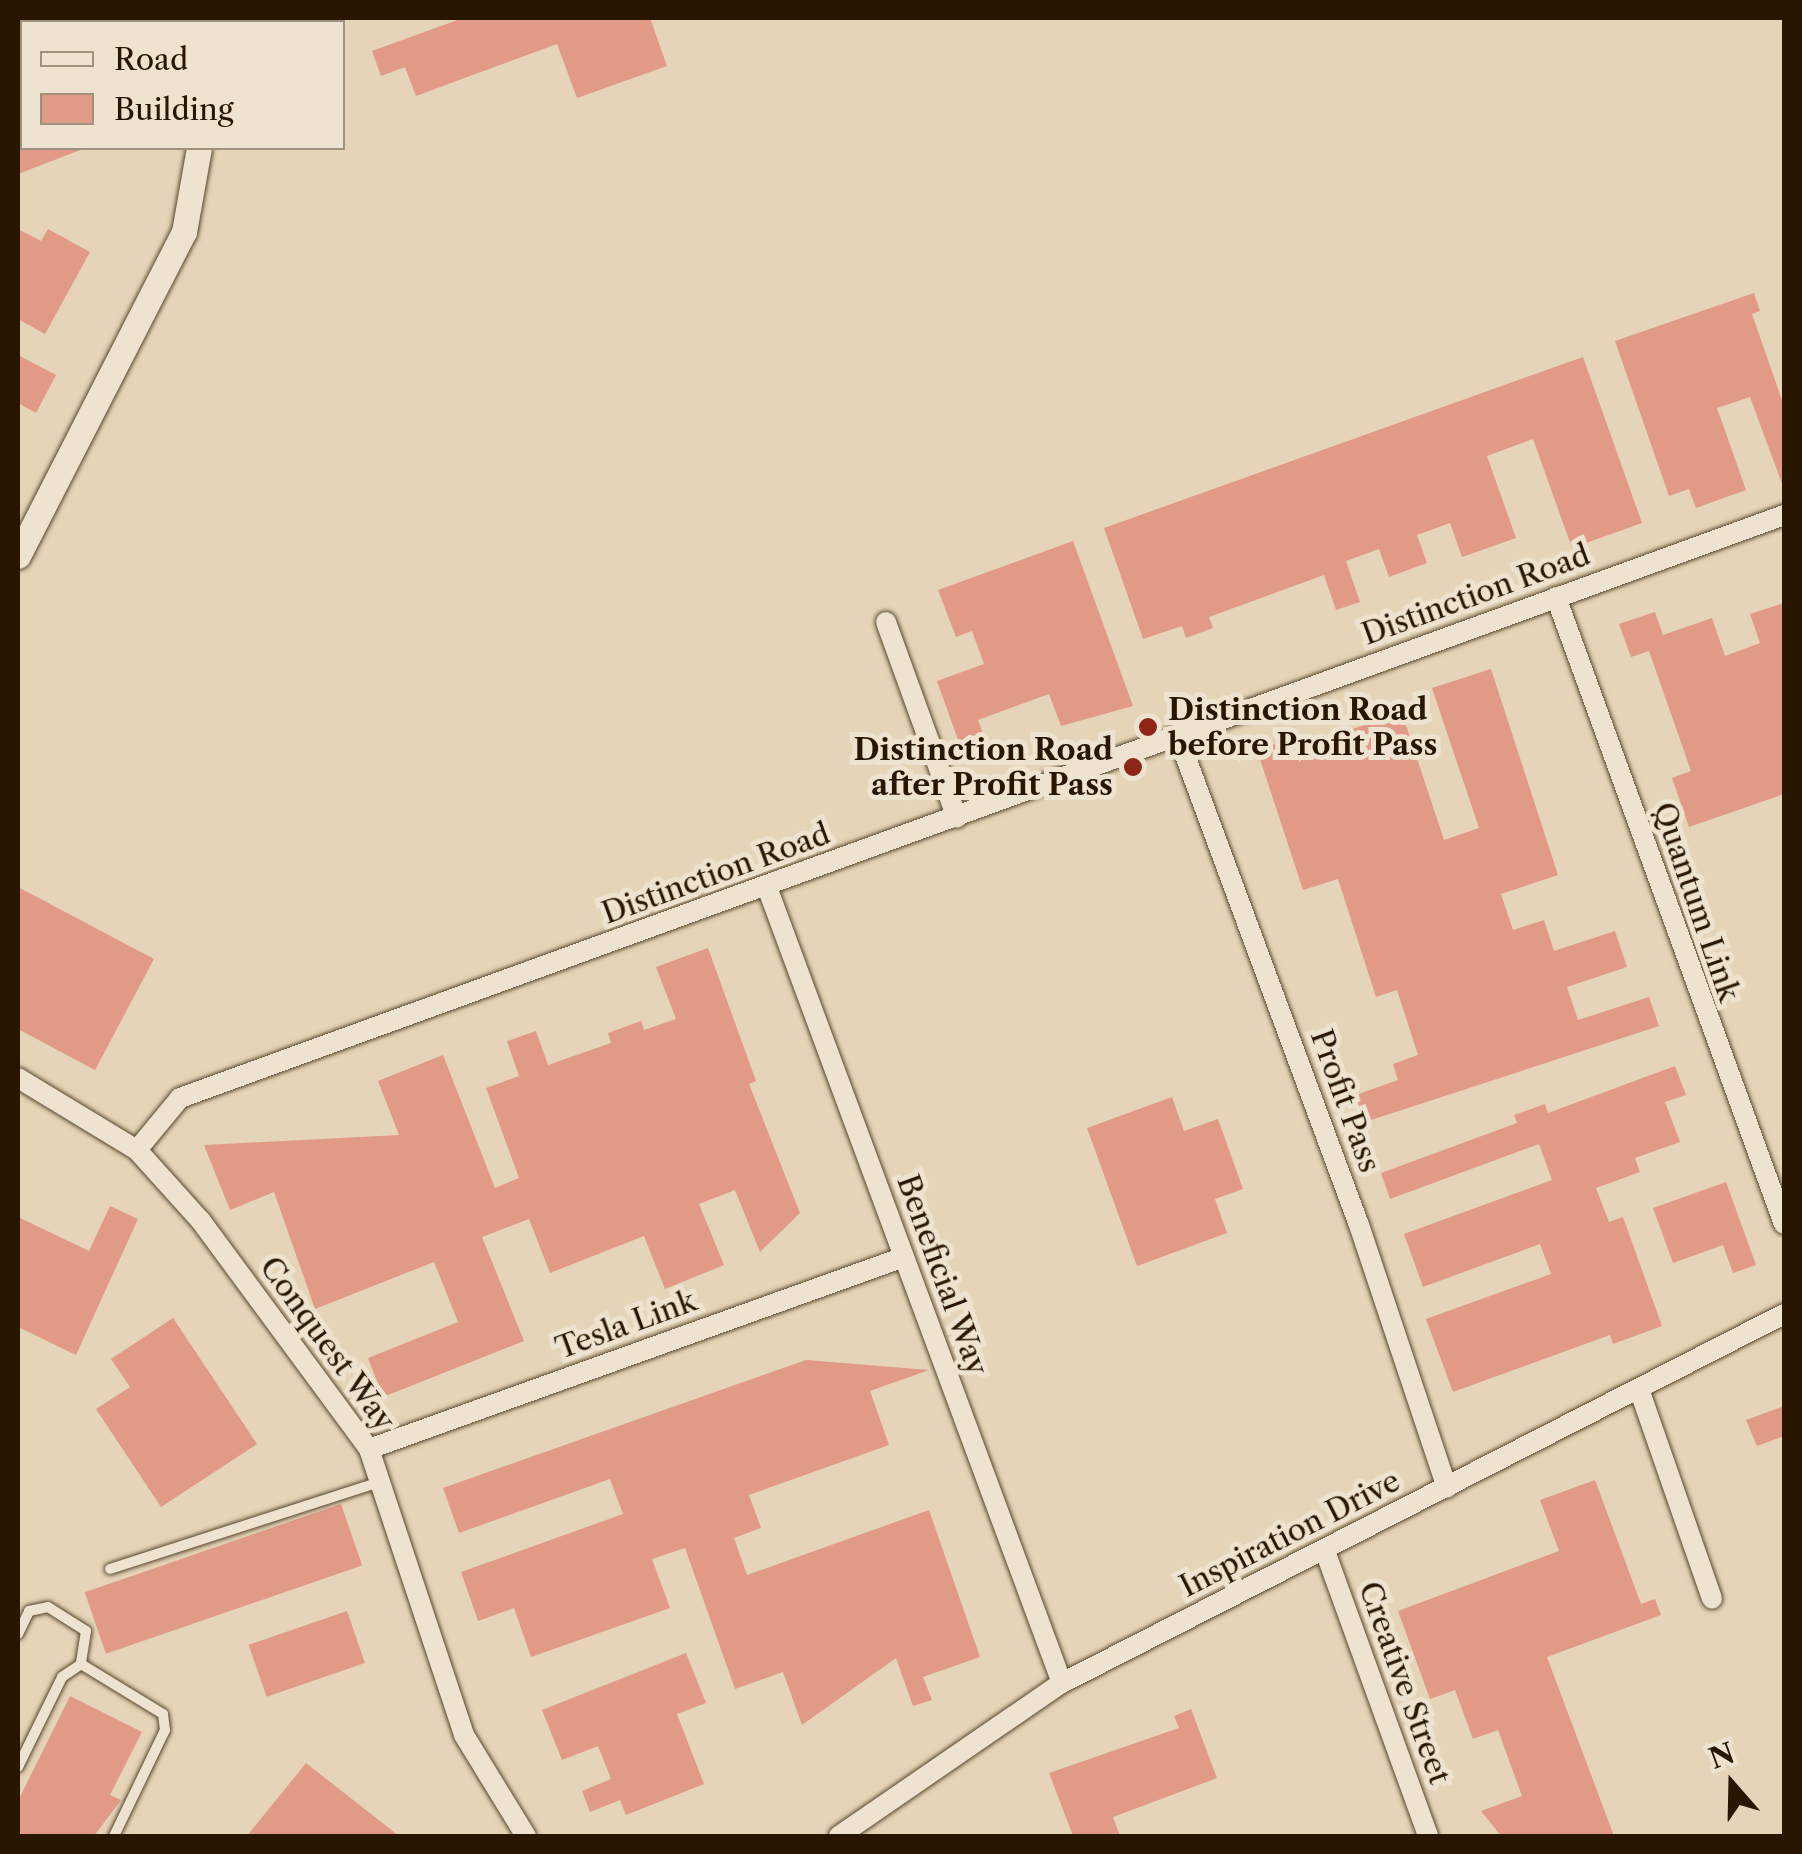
<!DOCTYPE html>
<html>
<head>
<meta charset="utf-8">
<style>
  body { margin:0 }
  #map { position:relative; width:1802px; height:1854px; overflow:hidden; background:#e5d4b7; font-family:"Libre Caslon Text",serif }
  div>[style] { position:absolute }
  .building>* { inset:0; background:#e09a86; transform-origin:0 0 }
  .roads { filter:drop-shadow(0 0 2px #58462e) drop-shadow(0 0 2px #58462e) }
  .service>* { height:10px; margin:-5px; padding:0 5px; transform-origin:5px; border-radius:5px; background:#eee3d0 }
  .minor>* { height:20px; margin:-10px; padding:0 10px; transform-origin:10px; border-radius:10px; background:#eee3d0 }
  .tertiary>* { height:25px; margin:-12.5px; padding:0 12.5px; transform-origin:12.5px; border-radius:12.5px; background:#eee3d0 }
  .dots>* { width:28px; height:28px; translate:-50% -50%; box-sizing:border-box; border:5px solid #eee3d0; border-radius:50% }
  span { translate:-50% -50%; white-space:nowrap; text-align:center; line-height:1.15; -webkit-text-stroke:10px #eee3d0; paint-order:stroke }
  .street-label { font-size:30px; color:#291600 }
  .poi-label { font-size:30px; color:#291600; font-weight:700 }
  .left { translate:0 -50%; text-align:left }
  .right { translate:-100% -50%; text-align:right }
  .frame { position:absolute; inset:0; border:20px solid #291600; pointer-events:none }
  .legend { position:absolute; left:20px; top:20px; width:325px; height:130px; box-sizing:border-box; background:#eee3d0; border:2px solid #9f917d; margin:0; padding:12px 18px; list-style:none; font-size:30px; color:#291600 }
  .legend li { display:flex; align-items:center; gap:20px; height:50px }
  .legend b { width:50px; border:2px solid #9f917d }
  .north { position:absolute; left:1682px; top:1734px; width:100px; height:100px; -webkit-text-stroke:8px #eee3d0; paint-order:stroke; rotate:340deg; font-size:28px; font-weight:700; line-height:40px; text-align:center; color:#291600 }
  .north::after { content:''; display:block; margin:auto; width:35px; height:45px; background:#291600; clip-path:polygon(50% 0,100% 100%,50% 72%,0 100%) }
</style>
</head>
<body>
<div id="map">
  <div class="building">
    <i style="clip-path:polygon(463px 18px,650px 18px,667px 66px,577px 98px,557px 44px,416px 96px,405px 67px,381px 76px,372px 51px)"></i>
    <i style="clip-path:polygon(18px 148px,83px 148px,83px 149px,18px 174px)"></i>
    <i style="clip-path:polygon(18px 229px,41px 241px,48px 229px,90px 252px,45px 334px,18px 319px)"></i>
    <i style="clip-path:polygon(1754px 293px,1760px 311px,1752px 314px,1784px 406px,1784px 489px,1750px 397px,1717px 408px,1746px 490px,1696px 508px,1689px 489px,1669px 496px,1615px 341px)"></i>
    <i style="clip-path:polygon(18px 355px,56px 375px,36px 413px,18px 403px)"></i>
    <i style="clip-path:polygon(1583px 357px,1642px 523px,1572px 548px,1533px 439px,1487px 456px,1516px 538px,1462px 557px,1450px 523px,1417px 535px,1427px 563px,1389px 577px,1379px 549px,1346px 561px,1360px 602px,1336px 610px,1324px 575px,1209px 617px,1213px 628px,1186px 638px,1182px 626px,1143px 639px,1104px 528px)"></i>
    <i style="clip-path:polygon(1073px 541px,1133px 706px,1061px 726px,1049px 694px,978px 720px,986px 742px,962px 751px,937px 681px,984px 664px,972px 631px,956px 637px,938px 590px)"></i>
    <i style="clip-path:polygon(1784px 603px,1784px 794px,1689px 827px,1672px 778px,1691px 771px,1649px 651px,1631px 657px,1619px 624px,1655px 612px,1663px 635px,1712px 618px,1725px 656px,1760px 643px,1750px 614px)"></i>
    <i style="clip-path:polygon(1491px 669px,1558px 875px,1501px 894px,1513px 930px,1544px 920px,1554px 951px,1615px 931px,1627px 967px,1567px 987px,1578px 1020px,1649px 997px,1659px 1026px,1362px 1123px,1353px 1096px,1398px 1080px,1393px 1064px,1418px 1055px,1397px 990px,1376px 997px,1338px 879px,1303px 890px,1257px 750px,1275px 744px,1278px 753px,1402px 713px,1444px 840px,1479px 828px,1432px 688px)"></i>
    <i style="clip-path:polygon(18px 887px,154px 959px,95px 1070px,18px 1029px)"></i>
    <i style="clip-path:polygon(708px 948px,756px 1081px,749px 1084px,800px 1213px,760px 1252px,735px 1190px,699px 1204px,724px 1265px,665px 1289px,644px 1236px,550px 1273px,529px 1219px,482px 1237px,524px 1341px,383px 1397px,368px 1358px,458px 1322px,434px 1262px,315px 1309px,274px 1192px,230px 1210px,204px 1145px,399px 1135px,378px 1081px,443px 1055px,495px 1188px,519px 1178px,486px 1088px,519px 1076px,507px 1041px,536px 1031px,548px 1065px,611px 1043px,608px 1033px,641px 1021px,644px 1030px,676px 1019px,656px 967px)"></i>
    <i style="clip-path:polygon(1675px 1066px,1686px 1095px,1665px 1102px,1680px 1142px,1635px 1158px,1640px 1172px,1596px 1188px,1609px 1222px,1623px 1217px,1662px 1326px,1613px 1344px,1610px 1335px,1453px 1392px,1426px 1319px,1551px 1274px,1540px 1244px,1423px 1287px,1404px 1234px,1552px 1180px,1539px 1144px,1390px 1199px,1381px 1173px,1517px 1123px,1514px 1115px,1545px 1104px,1548px 1113px)"></i>
    <i style="clip-path:polygon(1172px 1097px,1184px 1131px,1218px 1119px,1243px 1189px,1215px 1199px,1227px 1233px,1137px 1266px,1087px 1128px)"></i>
    <i style="clip-path:polygon(1726px 1182px,1756px 1265px,1733px 1273px,1723px 1245px,1673px 1263px,1653px 1208px)"></i>
    <i style="clip-path:polygon(110px 1206px,138px 1219px,76px 1355px,18px 1327px,18px 1217px,89px 1251px)"></i>
    <i style="clip-path:polygon(173px 1318px,257px 1444px,161px 1507px,96px 1409px,130px 1387px,111px 1359px)"></i>
    <i style="clip-path:polygon(806px 1360px,929px 1370px,870px 1391px,889px 1445px,749px 1495px,761px 1528px,734px 1538px,747px 1575px,929px 1510px,980px 1657px,923px 1677px,932px 1700px,913px 1706px,896px 1658px,802px 1725px,783px 1672px,735px 1689px,685px 1548px,652px 1559px,670px 1608px,531px 1657px,514px 1608px,478px 1621px,461px 1572px,623px 1514px,610px 1479px,459px 1533px,443px 1488px)"></i>
    <i style="clip-path:polygon(1784px 1406px,1784px 1436px,1757px 1446px,1746px 1420px)"></i>
    <i style="clip-path:polygon(1595px 1480px,1641px 1604px,1655px 1599px,1661px 1615px,1547px 1657px,1614px 1836px,1501px 1836px,1481px 1811px,1522px 1796px,1498px 1730px,1473px 1739px,1455px 1690px,1430px 1699px,1398px 1611px,1559px 1551px,1540px 1500px)"></i>
    <i style="left:341px;top:1504px;width:65px;height:271px;rotate:71deg"></i>
    <i style="left:347px;top:1611px;width:55px;height:104px;rotate:71deg"></i>
    <i style="clip-path:polygon(686px 1653px,706px 1703px,677px 1714px,704px 1784px,626px 1815px,620px 1800px,590px 1812px,582px 1791px,611px 1779px,598px 1746px,562px 1760px,542px 1710px)"></i>
    <i style="clip-path:polygon(70px 1696px,142px 1732px,110px 1795px,121px 1800px,94px 1836px,18px 1836px,18px 1801px)"></i>
    <i style="clip-path:polygon(1191px 1709px,1217px 1778px,1113px 1817px,1120px 1836px,1073px 1836px,1049px 1773px,1179px 1728px,1174px 1716px)"></i>
    <i style="clip-path:polygon(306px 1763px,399px 1836px,247px 1836px)"></i>
  </div>
  <div class="roads">
    <div class="service">
      <i style="left:110px;top:1569px;width:284px;rotate:-17.9deg"></i>
      <i style="left:18px;top:1634px;width:25px;rotate:-64deg"></i>
      <i style="left:29px;top:1611px;width:19px;rotate:-12deg"></i>
      <i style="left:48px;top:1607px;width:45px;rotate:32.3deg"></i>
      <i style="left:86px;top:1631px;width:33px;rotate:99deg"></i>
      <i style="left:18px;top:1767px;width:100px;rotate:-63.9deg"></i>
      <i style="left:62px;top:1677px;width:23px;rotate:-34deg"></i>
      <i style="left:81px;top:1664px;width:96px;rotate:31.4deg"></i>
      <i style="left:163px;top:1714px;width:16px;rotate:83deg"></i>
      <i style="left:165px;top:1730px;width:118px;rotate:115.7deg"></i>
    </div>
    <div class="minor">
      <i style="left:205px;top:22px;width:12px;rotate:-20deg"></i>
      <i style="left:1556px;top:597px;width:667px;rotate:70.02deg"></i>
      <i style="left:886px;top:622px;width:208px;rotate:70.1deg"></i>
      <i style="left:1179px;top:739px;width:518px;rotate:69.68deg"></i>
      <i style="left:1359px;top:1225px;width:277px;rotate:71.5deg"></i>
      <i style="left:767px;top:887px;width:849px;rotate:69.67deg"></i>
      <i style="left:18px;top:1078px;width:139px;rotate:31.2deg"></i>
      <i style="left:137px;top:1150px;width:96px;rotate:48deg"></i>
      <i style="left:201px;top:1221px;width:283px;rotate:53.6deg"></i>
      <i style="left:369px;top:1449px;width:301px;rotate:71.6deg"></i>
      <i style="left:464px;top:1735px;width:119px;rotate:58.5deg"></i>
      <i style="left:137px;top:1150px;width:67px;rotate:-50.4deg"></i>
      <i style="left:180px;top:1098px;width:1707px;rotate:-19.97deg"></i>
      <i style="left:1639px;top:1389px;width:222px;rotate:70.8deg"></i>
      <i style="left:369px;top:1449px;width:568px;rotate:-19.74deg"></i>
      <i style="left:1325px;top:1551px;width:303px;rotate:70.1deg"></i>
      <i style="left:839px;top:1836px;width:270px;rotate:-34.5deg"></i>
      <i style="left:1062px;top:1683px;width:811px;rotate:-27.07deg"></i>
    </div>
    <div class="tertiary">
      <i style="left:183px;top:18px;width:4px;rotate:63deg"></i>
      <i style="left:18px;top:556px;width:364px;rotate:-62.9deg"></i>
      <i style="left:184px;top:232px;width:85px;rotate:-79.9deg"></i>
    </div>
  </div>
  <div class="dots">
    <i style="left:1148px;top:727px;background:#8f2418"></i>
    <i style="left:1133px;top:767px;background:#8f2418"></i>
  </div>
  <div class="street-label">
    <span style="left:1476px;top:595px;rotate:-20deg">Distinction Road</span>
    <span style="left:716px;top:874px;rotate:-20deg">Distinction Road</span>
    <span style="left:1696px;top:902px;rotate:71deg">Quantum Link</span>
    <span style="left:1345px;top:1101px;rotate:70deg">Profit Pass</span>
    <span style="left:942px;top:1275px;rotate:70deg">Beneficial Way</span>
    <span style="left:626px;top:1325px;rotate:-20deg">Tesla Link</span>
    <span style="left:327px;top:1344px;rotate:54deg">Conquest Way</span>
    <span style="left:1290px;top:1534px;rotate:-27deg">Inspiration Drive</span>
    <span style="left:1404px;top:1683px;rotate:70deg">Creative Street</span>
  </div>
  <div class="poi-label">
    <span class="left" style="left:1168px;top:727px">Distinction Road<br>before Profit Pass</span>
    <span class="right" style="left:1113px;top:767px">Distinction Road<br>after Profit Pass</span>
  </div>
  <div class="frame"></div>
  <ul class="legend">
  <li><b style="height:12px;background:#eee3d0"></b>Road</li>
  <li><b style="height:28px;background:#e09a86"></b>Building</li>
  </ul>
  <div class="north">N</div>
</div>
</body>
</html>
